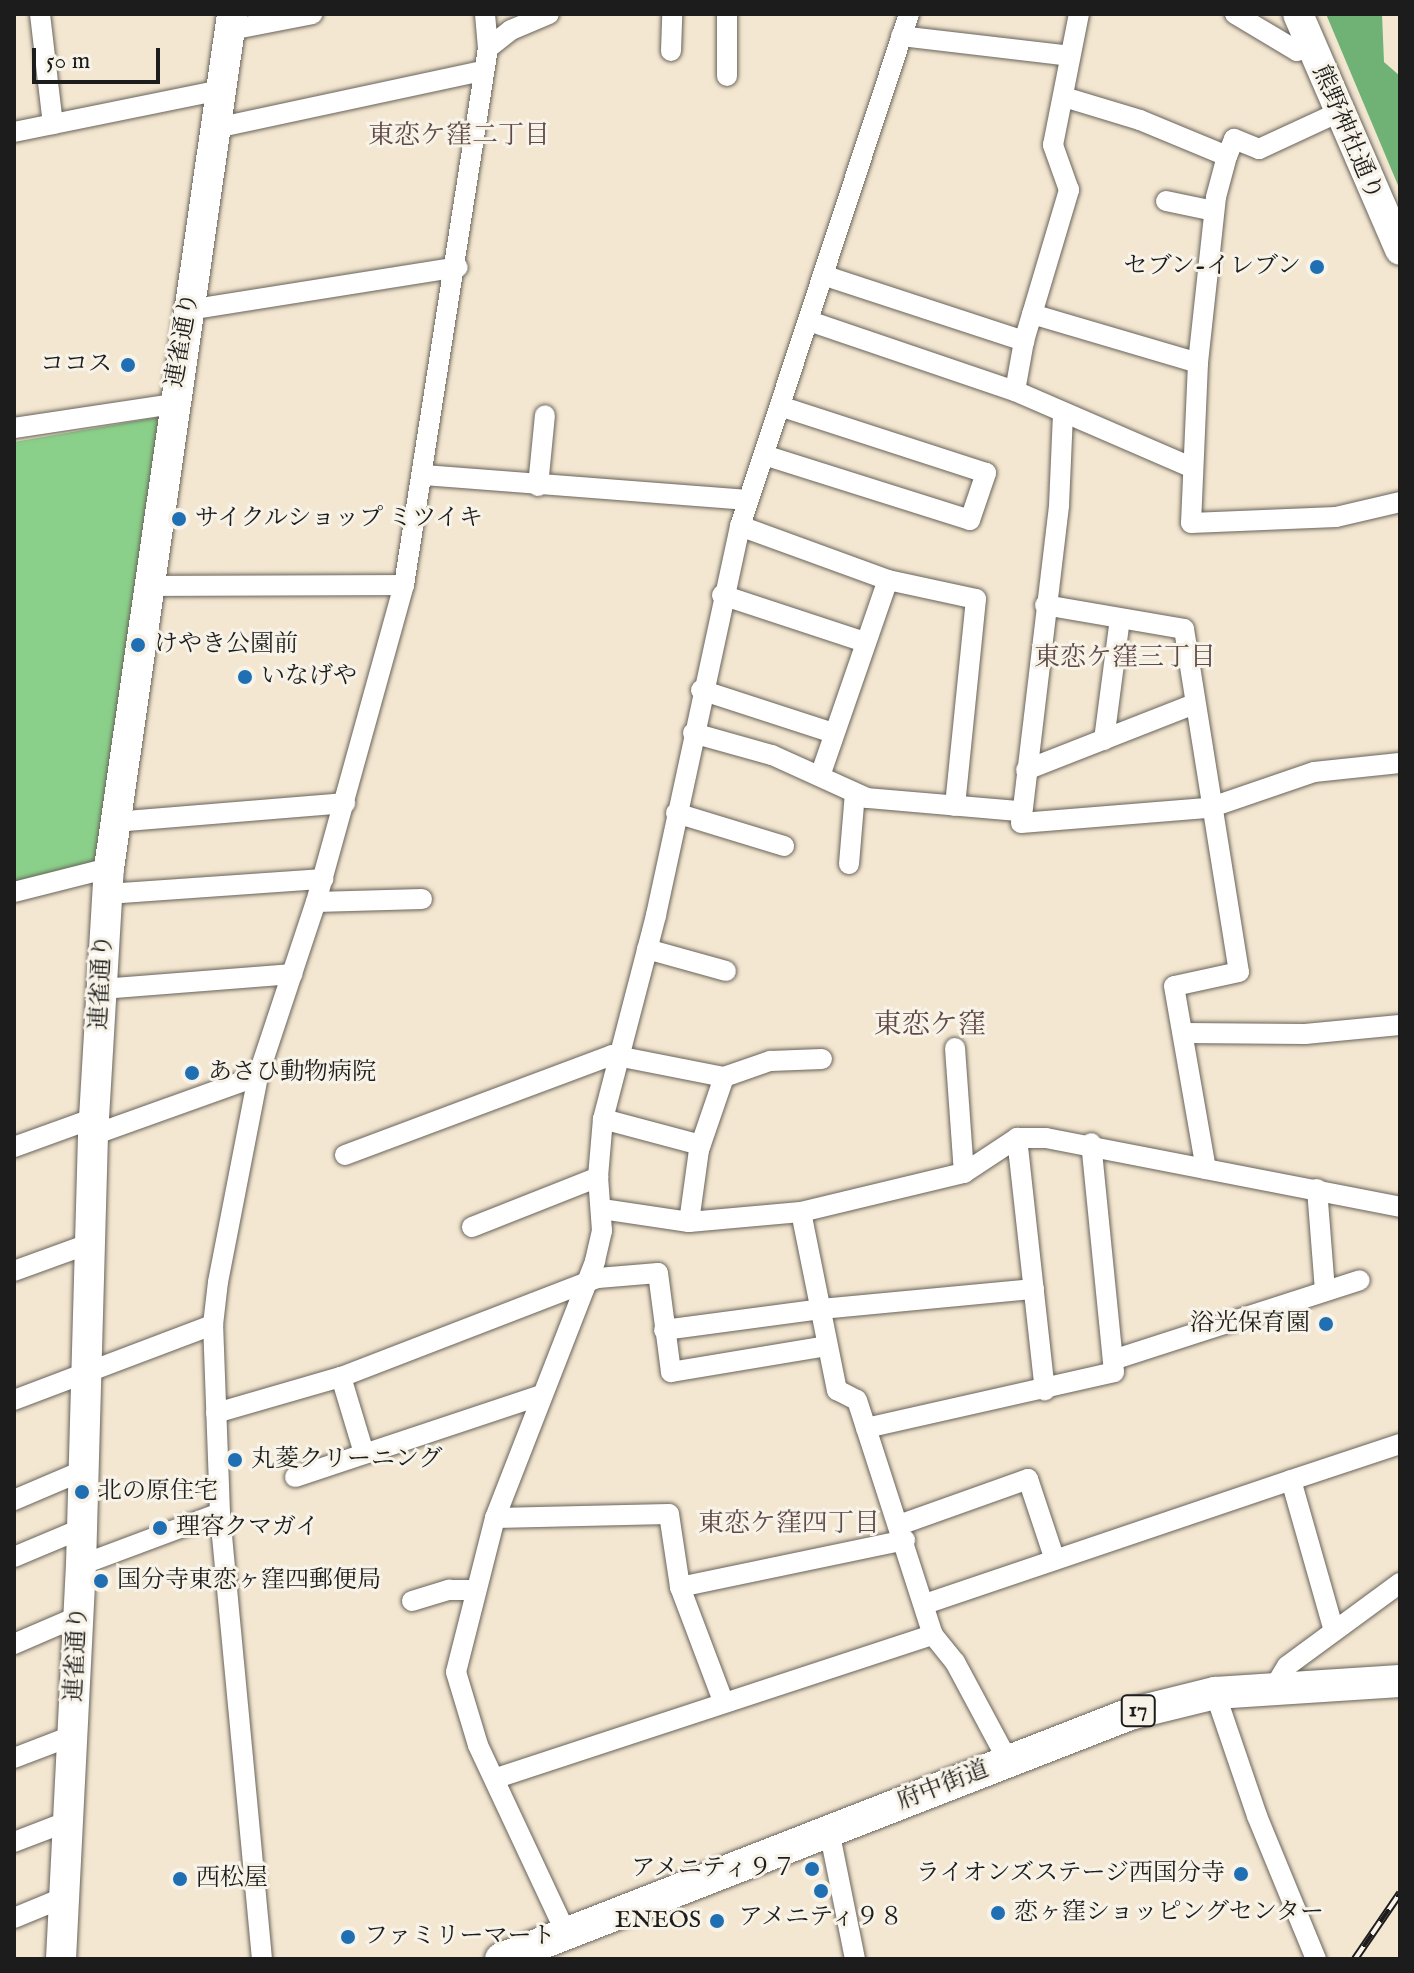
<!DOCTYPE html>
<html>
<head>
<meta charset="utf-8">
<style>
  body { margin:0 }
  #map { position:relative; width:1414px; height:1973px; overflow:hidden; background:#f4e7d1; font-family:"IM FELL English","Noto Serif JP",serif }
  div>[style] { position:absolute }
  .green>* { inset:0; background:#8bd08a }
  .forest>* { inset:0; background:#70b276 }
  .roads { filter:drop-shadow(0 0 2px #68635b) drop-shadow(0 0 2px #68635b) }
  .street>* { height:20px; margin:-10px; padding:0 10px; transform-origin:10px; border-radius:10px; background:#fff }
  .secondary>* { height:30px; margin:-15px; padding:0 15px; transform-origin:15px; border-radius:15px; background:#fff }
  .primary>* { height:32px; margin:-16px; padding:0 16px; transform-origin:16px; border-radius:16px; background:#fff }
  .rail>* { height:8px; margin-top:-4px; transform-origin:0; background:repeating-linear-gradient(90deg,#f7f3e8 0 15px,#1c1c1c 0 30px); box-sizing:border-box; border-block:2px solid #1c1c1c }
  .dots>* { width:22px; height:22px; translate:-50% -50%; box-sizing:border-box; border:4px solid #f7f3e8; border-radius:50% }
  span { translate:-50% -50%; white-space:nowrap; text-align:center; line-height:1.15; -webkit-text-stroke:6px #f7f3e8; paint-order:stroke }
  .shield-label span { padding:2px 6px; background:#f7f3e8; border:2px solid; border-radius:6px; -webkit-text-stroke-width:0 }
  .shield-label { font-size:22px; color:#1c1c1c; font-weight:700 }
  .street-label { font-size:24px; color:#1c1c1c }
  .poi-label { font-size:24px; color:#1c1c1c }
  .right { translate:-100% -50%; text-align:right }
  .left { translate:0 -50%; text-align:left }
  .neighbourhood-label { font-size:26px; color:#604948 }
  .quarter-label { font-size:28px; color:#604948 }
  .frame { position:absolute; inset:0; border:16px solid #1c1c1c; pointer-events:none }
  .scale { position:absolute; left:32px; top:48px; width:128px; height:36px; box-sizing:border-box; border:4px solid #1c1c1c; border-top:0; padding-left:10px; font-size:24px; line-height:28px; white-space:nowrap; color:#1c1c1c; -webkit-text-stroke:6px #f7f3e8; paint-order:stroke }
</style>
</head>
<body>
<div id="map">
  <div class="green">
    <i style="clip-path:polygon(160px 417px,98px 862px,14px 883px,14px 442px)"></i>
  </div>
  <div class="forest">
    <i style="clip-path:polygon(1326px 14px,1382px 14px,1384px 62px,1400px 76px,1400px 190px)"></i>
  </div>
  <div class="roads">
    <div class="street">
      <i style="left:40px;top:14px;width:111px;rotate:83.3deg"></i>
      <i style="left:485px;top:14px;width:34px;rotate:85deg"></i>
      <i style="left:1235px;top:14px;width:72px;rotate:30.8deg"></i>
      <i style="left:1297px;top:51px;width:15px;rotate:-16deg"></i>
      <i style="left:230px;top:30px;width:84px;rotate:-11deg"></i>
      <i style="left:901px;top:36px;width:170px;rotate:6.7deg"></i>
      <i style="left:671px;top:51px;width:37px;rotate:-88deg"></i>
      <i style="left:727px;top:76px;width:62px;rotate:-90deg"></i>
      <i style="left:1064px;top:97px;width:79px;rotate:16.8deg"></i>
      <i style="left:1140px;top:120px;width:94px;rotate:22.5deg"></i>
      <i style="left:1337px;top:113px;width:86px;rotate:155.2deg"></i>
      <i style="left:1259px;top:149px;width:27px;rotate:-158deg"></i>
      <i style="left:1234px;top:139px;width:18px;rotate:112deg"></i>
      <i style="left:1227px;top:156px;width:42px;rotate:105deg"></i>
      <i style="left:1216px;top:197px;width:167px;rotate:96.2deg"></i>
      <i style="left:1198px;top:363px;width:160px;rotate:92.5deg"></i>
      <i style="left:1191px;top:523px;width:145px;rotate:-2.4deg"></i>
      <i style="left:1336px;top:517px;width:66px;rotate:-13.2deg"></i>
      <i style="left:216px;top:128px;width:272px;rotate:-12.1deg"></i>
      <i style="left:14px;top:132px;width:211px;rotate:-11.5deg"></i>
      <i style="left:1166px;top:201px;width:49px;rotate:11.8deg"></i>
      <i style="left:823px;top:275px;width:212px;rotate:18.2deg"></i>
      <i style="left:188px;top:310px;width:273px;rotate:-9deg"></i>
      <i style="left:1032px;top:314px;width:173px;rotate:16.4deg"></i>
      <i style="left:809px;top:321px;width:218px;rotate:18.8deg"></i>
      <i style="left:1015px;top:391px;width:192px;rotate:23.4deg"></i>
      <i style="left:1015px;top:391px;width:51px;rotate:-79.8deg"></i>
      <i style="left:1024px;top:341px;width:158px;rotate:-73.4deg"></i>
      <i style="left:1069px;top:190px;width:48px;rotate:-109.6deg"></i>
      <i style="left:1053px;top:145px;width:134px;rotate:-78.8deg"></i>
      <i style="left:1063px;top:414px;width:92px;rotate:92.5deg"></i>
      <i style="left:1059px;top:506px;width:319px;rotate:96.8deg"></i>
      <i style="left:1021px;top:823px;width:189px;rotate:-4.6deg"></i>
      <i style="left:1209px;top:808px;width:111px;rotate:-18.9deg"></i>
      <i style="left:1314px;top:772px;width:86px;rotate:-6deg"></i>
      <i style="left:14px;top:428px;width:160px;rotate:-8.6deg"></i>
      <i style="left:764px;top:455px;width:216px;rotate:17.5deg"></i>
      <i style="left:970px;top:520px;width:50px;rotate:-71.2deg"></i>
      <i style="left:986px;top:473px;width:217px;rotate:-162deg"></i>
      <i style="left:424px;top:475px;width:325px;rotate:4.4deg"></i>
      <i style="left:538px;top:486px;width:71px;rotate:-84.4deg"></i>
      <i style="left:740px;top:526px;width:158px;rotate:20deg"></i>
      <i style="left:888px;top:580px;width:90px;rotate:12.2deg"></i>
      <i style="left:976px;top:599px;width:208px;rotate:95.8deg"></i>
      <i style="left:147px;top:586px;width:257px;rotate:-0.2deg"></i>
      <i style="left:722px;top:595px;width:151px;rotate:18.2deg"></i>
      <i style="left:1045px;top:605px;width:141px;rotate:9.8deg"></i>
      <i style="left:1184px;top:629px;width:347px;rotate:80.9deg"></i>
      <i style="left:1239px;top:972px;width:66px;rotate:167.8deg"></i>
      <i style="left:1174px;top:986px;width:186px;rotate:80.1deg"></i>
      <i style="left:701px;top:690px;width:139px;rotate:18deg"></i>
      <i style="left:693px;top:733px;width:82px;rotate:15.6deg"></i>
      <i style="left:772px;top:755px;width:104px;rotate:24.4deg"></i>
      <i style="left:867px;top:798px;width:153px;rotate:4.9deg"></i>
      <i style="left:1104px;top:740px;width:122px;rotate:-82.5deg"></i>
      <i style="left:1026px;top:770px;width:180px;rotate:-21.4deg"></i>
      <i style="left:820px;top:776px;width:207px;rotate:-70.9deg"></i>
      <i style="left:676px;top:813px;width:113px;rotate:17deg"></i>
      <i style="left:115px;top:822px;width:231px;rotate:-4.7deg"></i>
      <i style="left:849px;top:864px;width:71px;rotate:-85.2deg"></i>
      <i style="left:14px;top:892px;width:98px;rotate:-14.2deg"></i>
      <i style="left:107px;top:894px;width:217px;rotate:-4deg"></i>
      <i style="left:316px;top:902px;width:106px;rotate:-1.6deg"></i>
      <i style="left:647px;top:949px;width:82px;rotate:15.6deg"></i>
      <i style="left:102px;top:989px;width:191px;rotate:-4.5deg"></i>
      <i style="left:1184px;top:1033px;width:121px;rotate:0.5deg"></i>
      <i style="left:1305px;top:1034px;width:95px;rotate:-5.4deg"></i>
      <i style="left:955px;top:1048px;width:125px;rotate:85.9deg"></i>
      <i style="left:603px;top:1119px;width:101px;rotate:14.9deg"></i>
      <i style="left:93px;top:1135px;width:175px;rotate:-19.7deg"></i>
      <i style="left:1017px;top:1138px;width:254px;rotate:83.7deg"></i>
      <i style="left:14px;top:1147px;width:85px;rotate:-19.9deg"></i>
      <i style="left:345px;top:1155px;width:285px;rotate:-20.5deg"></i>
      <i style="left:612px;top:1055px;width:114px;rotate:11.1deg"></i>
      <i style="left:1317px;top:1189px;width:102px;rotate:85.5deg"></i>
      <i style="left:602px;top:1209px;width:88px;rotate:8.5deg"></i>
      <i style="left:689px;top:1222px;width:112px;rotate:-5.1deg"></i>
      <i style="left:801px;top:1212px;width:168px;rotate:-13.5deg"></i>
      <i style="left:964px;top:1173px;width:64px;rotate:-33.4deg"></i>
      <i style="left:1017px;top:1138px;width:29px"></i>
      <i style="left:1046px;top:1138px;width:361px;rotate:11deg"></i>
      <i style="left:801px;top:1212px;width:182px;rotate:78.6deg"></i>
      <i style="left:837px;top:1390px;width:22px;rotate:27deg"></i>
      <i style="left:857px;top:1400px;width:247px;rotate:72.1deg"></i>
      <i style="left:933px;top:1635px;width:35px;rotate:51deg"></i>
      <i style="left:955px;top:1662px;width:112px;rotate:61.8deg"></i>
      <i style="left:689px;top:1222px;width:73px;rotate:-82.1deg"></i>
      <i style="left:699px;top:1150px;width:77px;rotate:-71.1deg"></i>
      <i style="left:724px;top:1077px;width:49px;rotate:-19.2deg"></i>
      <i style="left:770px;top:1061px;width:52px;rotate:-2.2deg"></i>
      <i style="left:472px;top:1227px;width:136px;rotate:-21.6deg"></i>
      <i style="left:14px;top:1271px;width:79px;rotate:-20deg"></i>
      <i style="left:664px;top:1330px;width:158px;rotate:-7.6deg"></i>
      <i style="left:821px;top:1309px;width:214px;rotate:-5.4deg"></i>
      <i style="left:1116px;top:1359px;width:256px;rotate:-17.9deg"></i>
      <i style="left:341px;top:1377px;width:79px;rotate:73.2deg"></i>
      <i style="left:14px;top:1400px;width:213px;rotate:-20.7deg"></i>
      <i style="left:216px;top:1413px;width:130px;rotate:-16.1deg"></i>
      <i style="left:341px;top:1377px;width:275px;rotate:-21.1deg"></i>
      <i style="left:598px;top:1278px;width:60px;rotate:-4.8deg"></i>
      <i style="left:658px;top:1273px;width:100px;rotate:82.5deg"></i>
      <i style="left:671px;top:1372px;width:158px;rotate:-9.5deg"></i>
      <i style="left:866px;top:1428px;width:254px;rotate:-12.7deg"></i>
      <i style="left:1114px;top:1372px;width:230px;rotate:-95.7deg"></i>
      <i style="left:295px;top:1477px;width:260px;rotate:-18.4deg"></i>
      <i style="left:14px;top:1500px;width:74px;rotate:-23.1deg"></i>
      <i style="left:495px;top:1518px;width:174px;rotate:-1.3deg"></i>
      <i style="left:669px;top:1514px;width:74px;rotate:81.4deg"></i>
      <i style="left:680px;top:1587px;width:122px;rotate:69.3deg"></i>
      <i style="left:899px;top:1525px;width:137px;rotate:-19.6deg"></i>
      <i style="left:1028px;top:1479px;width:85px;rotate:71.6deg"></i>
      <i style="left:14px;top:1557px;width:73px;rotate:-22.7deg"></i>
      <i style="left:81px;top:1565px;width:148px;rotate:-20.5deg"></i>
      <i style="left:680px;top:1587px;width:230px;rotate:-11.8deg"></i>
      <i style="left:412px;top:1601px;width:39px;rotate:-17deg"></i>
      <i style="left:449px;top:1590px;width:24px"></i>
      <i style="left:925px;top:1604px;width:386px;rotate:-18.7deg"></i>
      <i style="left:1334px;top:1631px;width:157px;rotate:-105.9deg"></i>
      <i style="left:1291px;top:1480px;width:115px;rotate:-18.3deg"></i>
      <i style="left:14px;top:1644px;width:71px;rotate:-23.3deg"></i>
      <i style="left:1275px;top:1686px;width:23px;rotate:-59deg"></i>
      <i style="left:1287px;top:1666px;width:140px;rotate:-36.3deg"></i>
      <i style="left:1215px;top:1693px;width:130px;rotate:71.1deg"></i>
      <i style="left:1257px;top:1816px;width:155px;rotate:67.6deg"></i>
      <i style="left:14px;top:1758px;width:64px;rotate:-21deg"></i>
      <i style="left:497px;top:1778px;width:459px;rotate:-18.2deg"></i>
      <i style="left:829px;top:1830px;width:132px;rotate:78.6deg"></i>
      <i style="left:14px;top:1842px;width:59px;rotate:-20.9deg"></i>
      <i style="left:14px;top:1918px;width:55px;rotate:-22.4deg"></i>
      <i style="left:566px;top:1933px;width:208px;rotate:-115.1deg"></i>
      <i style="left:478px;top:1745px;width:76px;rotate:-106.8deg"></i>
      <i style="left:456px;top:1672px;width:159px;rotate:-75.8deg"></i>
      <i style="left:495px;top:1518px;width:276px;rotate:-68.7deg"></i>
      <i style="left:595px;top:1261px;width:31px;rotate:-77deg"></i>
      <i style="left:602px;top:1231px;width:54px;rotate:-94.2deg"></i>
      <i style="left:598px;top:1177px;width:58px;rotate:-85.1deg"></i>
      <i style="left:603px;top:1119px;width:211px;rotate:-75.4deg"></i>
      <i style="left:656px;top:915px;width:398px;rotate:-77.8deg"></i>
      <i style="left:740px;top:526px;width:539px;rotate:-71.73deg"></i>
      <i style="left:262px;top:1959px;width:448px;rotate:-95.4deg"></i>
      <i style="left:220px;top:1513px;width:188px;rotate:-92.1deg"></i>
      <i style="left:213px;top:1325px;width:43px;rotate:-83.4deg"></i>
      <i style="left:218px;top:1282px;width:210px;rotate:-79deg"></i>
      <i style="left:258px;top:1076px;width:183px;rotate:-71.6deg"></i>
      <i style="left:316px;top:902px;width:329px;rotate:-74.5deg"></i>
      <i style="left:404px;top:585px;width:544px;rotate:-81.11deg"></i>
      <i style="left:488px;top:48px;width:29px;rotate:-38deg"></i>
      <i style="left:511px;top:30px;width:41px;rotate:-22.8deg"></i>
    </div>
    <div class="secondary">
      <i style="left:1298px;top:14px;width:257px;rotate:66.6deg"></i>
      <i style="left:61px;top:1959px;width:395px;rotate:-87.1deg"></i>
      <i style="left:81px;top:1565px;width:430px;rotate:-88.4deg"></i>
      <i style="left:93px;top:1135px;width:267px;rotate:-86.6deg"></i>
      <i style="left:109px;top:868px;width:863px;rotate:-81.8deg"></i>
    </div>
    <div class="primary">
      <i style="left:501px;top:1959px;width:675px;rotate:-21.28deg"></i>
      <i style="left:1130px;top:1714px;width:88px;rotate:-13.9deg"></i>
      <i style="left:1215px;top:1693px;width:185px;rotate:-3.7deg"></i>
    </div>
  </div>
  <div class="rail">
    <i style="left:1355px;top:1959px;width:80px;rotate:-55.7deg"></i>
  </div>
  <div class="dots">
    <i style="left:1317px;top:267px;background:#1f6fb2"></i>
    <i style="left:128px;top:365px;background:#1f6fb2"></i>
    <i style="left:179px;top:519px;background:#1f6fb2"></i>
    <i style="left:138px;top:645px;background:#1f6fb2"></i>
    <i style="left:245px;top:677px;background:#1f6fb2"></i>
    <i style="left:192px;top:1073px;background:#1f6fb2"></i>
    <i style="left:1326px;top:1324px;background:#1f6fb2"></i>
    <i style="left:235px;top:1460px;background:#1f6fb2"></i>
    <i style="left:82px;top:1492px;background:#1f6fb2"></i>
    <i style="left:160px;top:1528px;background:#1f6fb2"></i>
    <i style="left:101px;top:1581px;background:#1f6fb2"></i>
    <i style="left:812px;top:1869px;background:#1f6fb2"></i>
    <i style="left:1241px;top:1874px;background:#1f6fb2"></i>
    <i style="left:180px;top:1879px;background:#1f6fb2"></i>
    <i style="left:821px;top:1891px;background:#1f6fb2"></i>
    <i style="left:998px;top:1913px;background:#1f6fb2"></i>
    <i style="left:717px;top:1921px;background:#1f6fb2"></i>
    <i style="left:348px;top:1937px;background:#1f6fb2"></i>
  </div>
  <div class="shield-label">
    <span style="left:1138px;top:1711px">17</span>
  </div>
  <div class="street-label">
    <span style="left:1347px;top:133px;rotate:67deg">熊野神社通り</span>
    <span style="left:183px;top:340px;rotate:-80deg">連雀通り</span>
    <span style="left:102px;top:982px;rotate:-87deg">連雀通り</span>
    <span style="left:77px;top:1654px;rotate:-87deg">連雀通り</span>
    <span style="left:943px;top:1786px;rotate:-21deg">府中街道</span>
  </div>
  <div class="poi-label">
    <span class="right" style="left:1301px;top:267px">セブン-イレブン</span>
    <span class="right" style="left:112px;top:365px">ココス</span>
    <span class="left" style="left:195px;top:519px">サイクルショップ ミツイキ</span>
    <span class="left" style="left:154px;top:645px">けやき公園前</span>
    <span class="left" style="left:261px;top:677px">いなげや</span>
    <span class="left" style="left:208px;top:1073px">あさひ動物病院</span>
    <span class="right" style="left:1310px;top:1324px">浴光保育園</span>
    <span class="left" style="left:251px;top:1460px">丸菱クリーニング</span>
    <span class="left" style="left:98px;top:1492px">北の原住宅</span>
    <span class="left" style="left:176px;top:1528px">理容クマガイ</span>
    <span class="left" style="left:117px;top:1581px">国分寺東恋ヶ窪四郵便局</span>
    <span class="right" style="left:796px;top:1869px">アメニティ９７</span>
    <span class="right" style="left:1225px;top:1874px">ライオンズステージ西国分寺</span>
    <span class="left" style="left:196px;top:1879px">西松屋</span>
    <span class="left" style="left:1014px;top:1913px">恋ヶ窪ショッピングセンター</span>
    <span style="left:821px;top:1918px">アメニティ９８</span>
    <span class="right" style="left:701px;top:1921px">ENEOS</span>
    <span class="left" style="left:364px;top:1937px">ファミリーマート</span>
  </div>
  <div class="neighbourhood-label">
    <span style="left:459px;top:136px">東恋ケ窪二丁目</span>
    <span style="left:1125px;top:658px">東恋ケ窪三丁目</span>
    <span style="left:789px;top:1524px">東恋ケ窪四丁目</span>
  </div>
  <div class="quarter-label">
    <span style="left:930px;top:1026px">東恋ケ窪</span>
  </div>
  <div class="frame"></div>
  <div class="scale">50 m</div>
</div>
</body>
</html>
